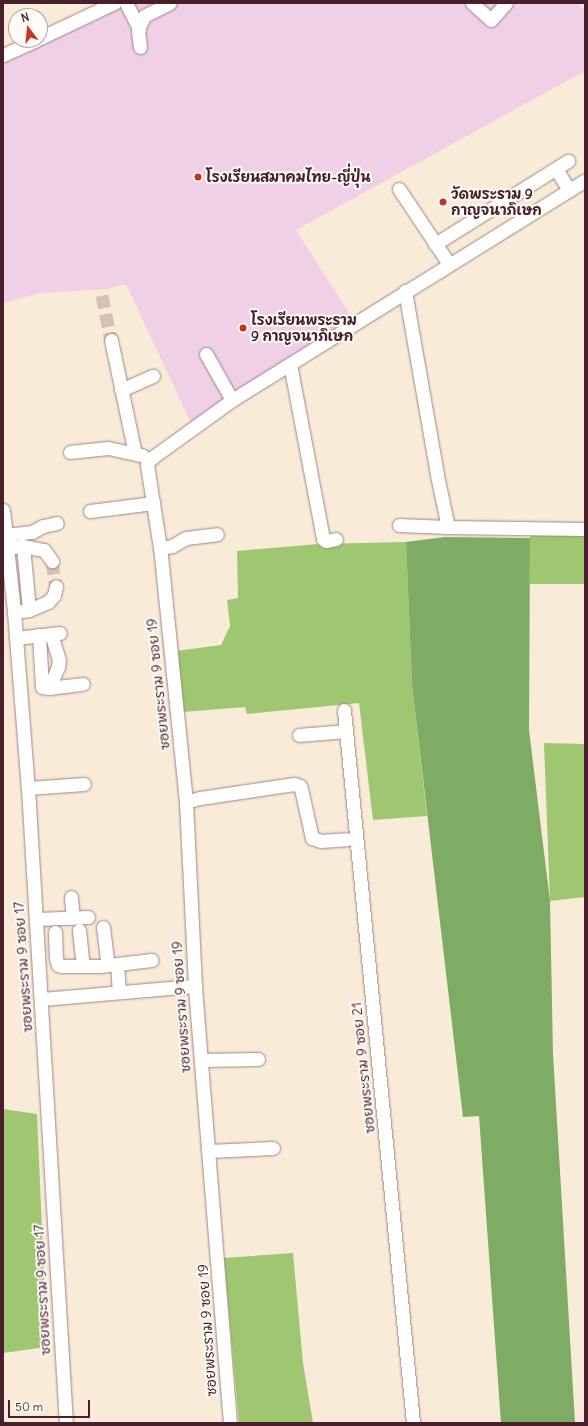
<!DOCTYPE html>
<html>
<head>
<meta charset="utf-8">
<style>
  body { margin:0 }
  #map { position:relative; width:588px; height:1426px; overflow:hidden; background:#f8ebd8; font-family:Delius,"Playpen Sans Thai",sans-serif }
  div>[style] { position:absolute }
  .built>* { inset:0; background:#efd0e6 }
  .green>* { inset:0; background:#9fc772; transform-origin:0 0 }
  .forest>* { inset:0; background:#7fac64 }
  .minor-tunnel>* { height:13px; margin-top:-6.5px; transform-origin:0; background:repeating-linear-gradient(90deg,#d5c2b5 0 13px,transparent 0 19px) }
  .roads { filter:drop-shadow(0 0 1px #a18582) drop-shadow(0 0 1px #a18582) }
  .minor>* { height:13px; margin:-6.5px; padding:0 6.5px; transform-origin:6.5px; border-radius:6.5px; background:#fff }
  .dots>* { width:11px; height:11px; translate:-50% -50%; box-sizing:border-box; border:2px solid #fdfcf7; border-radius:50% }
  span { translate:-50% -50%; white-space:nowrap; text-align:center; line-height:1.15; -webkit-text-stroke:4px #fdfcf7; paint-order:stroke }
  .poi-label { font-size:14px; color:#4a1f2b; font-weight:700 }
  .left { translate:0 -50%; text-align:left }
  .street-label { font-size:14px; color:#4a1f2b }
  .frame { position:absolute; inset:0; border:4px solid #4a1f2b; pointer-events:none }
  .north { position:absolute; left:8px; top:8px; width:40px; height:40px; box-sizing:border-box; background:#fdfcf7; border:1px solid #b5a4a5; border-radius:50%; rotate:344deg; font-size:11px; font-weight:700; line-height:16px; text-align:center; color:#4a1f2b }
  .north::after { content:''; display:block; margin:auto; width:14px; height:18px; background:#c8321e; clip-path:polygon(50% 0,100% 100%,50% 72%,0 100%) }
  .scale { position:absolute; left:8px; top:1400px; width:82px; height:18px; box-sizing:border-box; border:2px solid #4a1f2b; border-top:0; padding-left:5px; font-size:12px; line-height:14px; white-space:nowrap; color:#4a1f2b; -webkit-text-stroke:3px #fdfcf7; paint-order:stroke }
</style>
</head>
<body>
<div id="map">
  <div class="built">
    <i style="clip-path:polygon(130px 3px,577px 3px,585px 10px,585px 71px,296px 230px,353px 319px,191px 423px,126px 284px,108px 289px,40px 293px,3px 303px,3px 62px)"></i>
  </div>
  <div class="green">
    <i style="left:585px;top:536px;width:48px;height:55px;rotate:90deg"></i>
    <i style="clip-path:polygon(406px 542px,412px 685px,427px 816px,373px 820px,359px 703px,247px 714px,245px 707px,183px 712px,176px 651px,221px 645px,230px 626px,227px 600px,238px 598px,237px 551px,318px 544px)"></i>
    <i style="clip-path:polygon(544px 743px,585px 744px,585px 897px,550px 901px)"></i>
    <i style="clip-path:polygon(3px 1109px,37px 1114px,47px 1347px,3px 1353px)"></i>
    <i style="clip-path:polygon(293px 1253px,303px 1363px,313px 1423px,239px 1423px,224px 1258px)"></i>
  </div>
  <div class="forest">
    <i style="clip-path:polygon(445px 537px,530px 538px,529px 730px,550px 901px,553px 1054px,575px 1423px,501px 1423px,479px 1116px,463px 1117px,412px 685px,406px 542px)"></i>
  </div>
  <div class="minor-tunnel">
    <i style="left:102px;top:295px;width:46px;rotate:78.7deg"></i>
    <i style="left:52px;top:561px;width:25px;rotate:81deg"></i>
  </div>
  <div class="roads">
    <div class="minor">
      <i style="left:126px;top:3px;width:29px;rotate:63deg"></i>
      <i style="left:472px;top:3px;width:25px;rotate:42deg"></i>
      <i style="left:491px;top:20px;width:23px;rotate:-49deg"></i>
      <i style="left:40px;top:38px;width:82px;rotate:-25.3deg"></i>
      <i style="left:140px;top:47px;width:17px;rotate:-97deg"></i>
      <i style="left:138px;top:30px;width:15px;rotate:-67deg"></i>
      <i style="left:144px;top:16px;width:29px;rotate:-27deg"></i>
      <i style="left:3px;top:55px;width:36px;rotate:-24deg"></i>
      <i style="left:556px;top:169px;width:25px;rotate:58deg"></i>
      <i style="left:399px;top:189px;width:90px;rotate:56.3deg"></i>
      <i style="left:435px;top:244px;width:157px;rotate:-32deg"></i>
      <i style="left:405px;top:291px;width:187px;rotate:80.1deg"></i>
      <i style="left:437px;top:475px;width:53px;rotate:78.1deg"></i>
      <i style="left:448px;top:527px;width:137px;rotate:0.8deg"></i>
      <i style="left:111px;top:340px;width:116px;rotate:78.1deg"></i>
      <i style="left:206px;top:354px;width:53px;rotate:60.5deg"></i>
      <i style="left:290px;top:364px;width:178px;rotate:79.3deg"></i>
      <i style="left:323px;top:539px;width:4px;rotate:34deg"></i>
      <i style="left:326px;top:541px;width:10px;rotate:-11deg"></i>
      <i style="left:121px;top:390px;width:35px;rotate:-24deg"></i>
      <i style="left:70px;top:452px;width:38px;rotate:-6deg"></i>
      <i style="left:108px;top:448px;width:35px;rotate:12deg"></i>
      <i style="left:3px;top:510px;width:103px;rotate:83.8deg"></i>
      <i style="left:14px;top:612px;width:177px;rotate:85.5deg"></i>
      <i style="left:28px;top:788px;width:636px;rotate:86.58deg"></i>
      <i style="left:90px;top:511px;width:64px;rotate:-7.2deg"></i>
      <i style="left:399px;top:525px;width:49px;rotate:2.3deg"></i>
      <i style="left:6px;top:535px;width:26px;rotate:-7deg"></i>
      <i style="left:32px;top:532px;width:13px;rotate:-29deg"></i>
      <i style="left:43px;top:526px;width:14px;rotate:-12deg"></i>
      <i style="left:23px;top:546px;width:21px;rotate:11deg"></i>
      <i style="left:44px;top:550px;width:14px;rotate:54deg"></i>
      <i style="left:8px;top:548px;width:15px;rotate:-8deg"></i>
      <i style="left:23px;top:546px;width:64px;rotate:84.6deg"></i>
      <i style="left:29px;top:610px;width:15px;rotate:172deg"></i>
      <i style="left:160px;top:548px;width:12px;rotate:-9deg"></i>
      <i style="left:172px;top:546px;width:16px;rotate:-30deg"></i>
      <i style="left:186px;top:538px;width:31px;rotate:-7deg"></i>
      <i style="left:29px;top:610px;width:21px;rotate:-23deg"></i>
      <i style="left:48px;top:602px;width:9px;rotate:-49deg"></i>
      <i style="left:54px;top:595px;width:9px;rotate:-77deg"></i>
      <i style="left:39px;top:635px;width:52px;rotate:86.7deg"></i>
      <i style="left:42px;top:687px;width:7px;rotate:8deg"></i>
      <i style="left:49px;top:688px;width:23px;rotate:-67deg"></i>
      <i style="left:58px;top:667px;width:7px;rotate:-82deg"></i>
      <i style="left:59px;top:660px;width:27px;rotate:-107deg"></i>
      <i style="left:16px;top:638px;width:44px;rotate:-6.5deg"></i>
      <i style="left:49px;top:688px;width:34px;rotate:-7deg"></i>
      <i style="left:344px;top:710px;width:716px;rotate:84.47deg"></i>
      <i style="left:299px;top:735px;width:47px;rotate:-4.9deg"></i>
      <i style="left:28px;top:788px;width:56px;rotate:-4.1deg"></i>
      <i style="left:186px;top:802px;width:15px;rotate:-16deg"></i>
      <i style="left:200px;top:798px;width:95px;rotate:-8.5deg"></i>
      <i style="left:294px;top:784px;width:6px;rotate:18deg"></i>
      <i style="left:300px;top:786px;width:7px;rotate:74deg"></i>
      <i style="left:302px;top:793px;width:46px;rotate:77.5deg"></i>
      <i style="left:312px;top:838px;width:9px;rotate:18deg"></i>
      <i style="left:321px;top:841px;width:26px;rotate:-4deg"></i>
      <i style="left:71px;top:897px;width:21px;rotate:85deg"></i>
      <i style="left:36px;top:919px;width:52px;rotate:-2.2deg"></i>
      <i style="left:103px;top:927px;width:38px;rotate:83deg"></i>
      <i style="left:79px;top:930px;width:36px;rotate:84deg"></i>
      <i style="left:55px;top:932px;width:26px;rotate:88deg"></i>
      <i style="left:56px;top:958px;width:7px;rotate:74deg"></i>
      <i style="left:58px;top:965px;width:3px;rotate:18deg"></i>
      <i style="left:61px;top:966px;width:39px"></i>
      <i style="left:100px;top:966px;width:52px;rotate:-6.6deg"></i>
      <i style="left:117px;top:964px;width:28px;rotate:86deg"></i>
      <i style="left:42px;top:999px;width:154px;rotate:-4.9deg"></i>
      <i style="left:201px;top:1060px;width:57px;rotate:-1deg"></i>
      <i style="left:209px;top:1151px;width:64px;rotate:-2.7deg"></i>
      <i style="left:230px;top:1423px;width:438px;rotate:-94.6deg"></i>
      <i style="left:195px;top:986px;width:184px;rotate:-92.8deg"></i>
      <i style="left:186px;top:802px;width:255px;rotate:-95.8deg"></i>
      <i style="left:160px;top:548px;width:84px;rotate:-98.9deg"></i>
      <i style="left:147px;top:465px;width:5px;rotate:-68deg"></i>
      <i style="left:149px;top:460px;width:5px;rotate:-37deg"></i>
      <i style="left:153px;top:457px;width:97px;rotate:-35.8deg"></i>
      <i style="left:232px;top:400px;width:416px;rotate:-31.9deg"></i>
    </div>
  </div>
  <div class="dots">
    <i style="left:198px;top:177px;background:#c8321e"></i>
    <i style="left:443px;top:202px;background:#c8321e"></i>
    <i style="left:243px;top:328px;background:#c8321e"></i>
  </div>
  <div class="poi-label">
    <span class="left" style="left:206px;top:177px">โรงเรียนสมาคมไทย-ญี่ปุ่น</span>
    <span class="left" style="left:451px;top:202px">วัดพระราม 9<br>กาญจนาภิเษก</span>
    <span class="left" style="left:251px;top:328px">โรงเรียนพระราม<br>9 กาญจนาภิเษก</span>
  </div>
  <div class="street-label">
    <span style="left:158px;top:684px;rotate:-96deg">ซอยพระราม 9 ซอย 19</span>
    <span style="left:23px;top:967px;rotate:-94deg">ซอยพระราม 9 ซอย 17</span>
    <span style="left:181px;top:1007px;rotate:-94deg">ซอยพระราม 9 ซอย 19</span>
    <span style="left:363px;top:1068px;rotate:-96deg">ซอยพระราม 9 ซอย 21</span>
    <span style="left:42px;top:1290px;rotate:-93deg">ซอยพระราม 9 ซอย 17</span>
    <span style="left:207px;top:1330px;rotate:-94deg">ซอยพระราม 9 ซอย 19</span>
  </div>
  <div class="frame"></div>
  <div class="north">N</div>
  <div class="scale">50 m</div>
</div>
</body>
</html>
